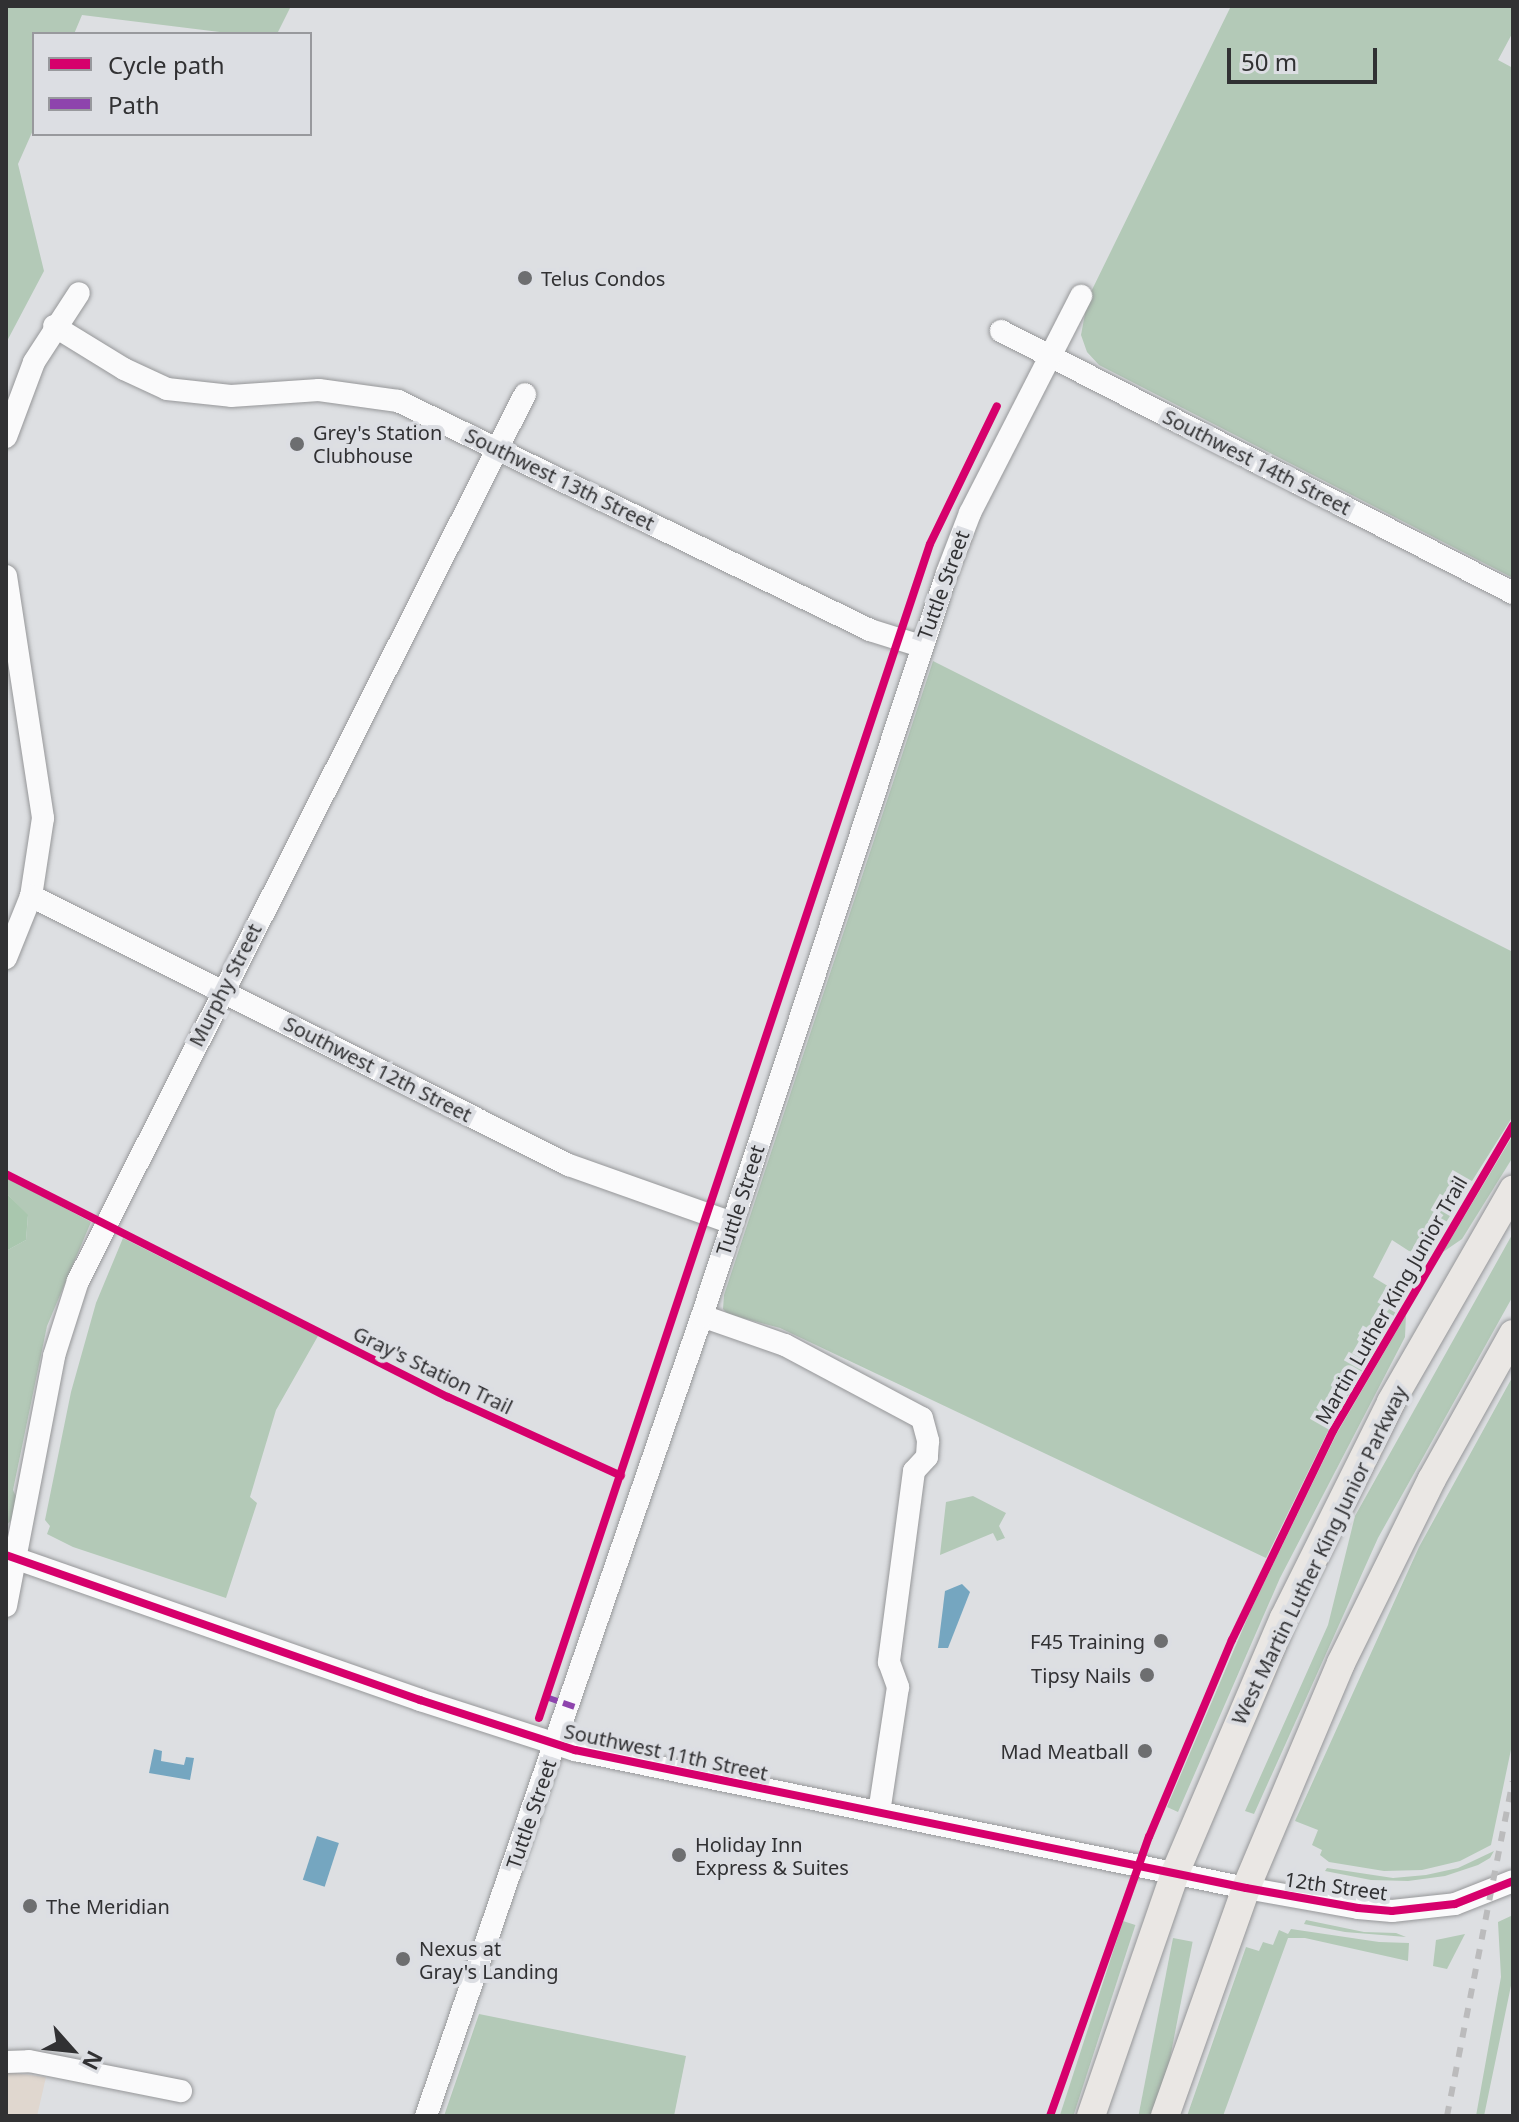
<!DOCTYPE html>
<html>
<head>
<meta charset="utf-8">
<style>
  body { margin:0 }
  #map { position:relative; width:1519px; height:2122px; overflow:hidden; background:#dddfe2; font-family:"Noto Sans",sans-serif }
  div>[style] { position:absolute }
  .education>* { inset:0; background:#e0d7cf }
  .green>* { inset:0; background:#b3c9b7; transform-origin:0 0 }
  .forest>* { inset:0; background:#a9c7ae }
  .water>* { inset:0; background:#75a6c0; transform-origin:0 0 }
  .roads { filter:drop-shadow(0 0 2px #969799) drop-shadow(0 0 2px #969799) }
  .minor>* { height:22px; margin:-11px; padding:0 11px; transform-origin:11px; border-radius:11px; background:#fafafb }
  .major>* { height:28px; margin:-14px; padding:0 14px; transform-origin:14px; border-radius:14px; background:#eae7e4 }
  .rail>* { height:6px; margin-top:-3px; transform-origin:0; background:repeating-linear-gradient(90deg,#bbbbbc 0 10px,transparent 0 20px) }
  .quiet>* { height:6px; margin-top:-3px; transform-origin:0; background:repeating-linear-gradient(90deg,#8e44ad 0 12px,transparent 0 18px) }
  .cycleway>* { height:8px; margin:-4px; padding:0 4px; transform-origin:4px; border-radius:4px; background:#d6006c }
  .dots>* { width:22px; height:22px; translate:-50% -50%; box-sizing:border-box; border:4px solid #dcdee3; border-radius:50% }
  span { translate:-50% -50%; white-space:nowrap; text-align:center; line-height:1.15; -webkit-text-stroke:8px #dcdee3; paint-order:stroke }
  .poi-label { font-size:20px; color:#313133 }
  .left { translate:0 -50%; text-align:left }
  .right { translate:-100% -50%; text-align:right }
  .street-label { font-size:20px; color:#313133 }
  .frame { position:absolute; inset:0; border:8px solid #313133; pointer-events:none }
  .legend { position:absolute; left:32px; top:32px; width:280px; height:104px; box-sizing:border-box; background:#dcdee3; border:2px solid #98999d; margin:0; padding:10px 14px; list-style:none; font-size:24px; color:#313133 }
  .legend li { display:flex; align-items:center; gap:16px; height:40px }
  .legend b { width:40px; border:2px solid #98999d }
  .north { position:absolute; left:32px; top:2010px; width:80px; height:80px; -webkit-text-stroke:6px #dcdee3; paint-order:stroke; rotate:117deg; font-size:22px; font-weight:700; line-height:32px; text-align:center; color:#313133 }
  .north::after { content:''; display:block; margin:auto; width:28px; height:36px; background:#313133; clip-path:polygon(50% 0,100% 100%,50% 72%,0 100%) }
  .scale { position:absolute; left:1227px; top:48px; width:150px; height:36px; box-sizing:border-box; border:4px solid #313133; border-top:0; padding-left:10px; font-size:24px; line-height:28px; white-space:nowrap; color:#313133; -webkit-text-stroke:6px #dcdee3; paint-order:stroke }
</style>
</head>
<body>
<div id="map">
  <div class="education">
    <i style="clip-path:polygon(6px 2072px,46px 2077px,37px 2116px,6px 2116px)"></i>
  </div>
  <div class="green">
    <i style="clip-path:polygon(6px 6px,291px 6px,277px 34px,236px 34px,82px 15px,74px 34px,34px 34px,34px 128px,18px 164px,44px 271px,6px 343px)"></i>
    <i style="clip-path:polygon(1231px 6px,1513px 6px,1513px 32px,1498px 60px,1513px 68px,1513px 578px,1099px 365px,1087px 352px,1081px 335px,1088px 298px)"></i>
    <i style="clip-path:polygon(933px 661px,1513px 952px,1513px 1116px,1426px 1254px,1409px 1251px,1392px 1240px,1373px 1277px,1391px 1288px,1400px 1299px,1395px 1313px,1329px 1429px,1266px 1558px,780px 1328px,728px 1314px,723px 1309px,724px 1295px)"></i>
    <i style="clip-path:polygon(1513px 1135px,1513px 1157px,1462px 1239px,1443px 1252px)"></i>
    <i style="clip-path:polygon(6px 1177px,91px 1222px,47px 1326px,13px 1490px,18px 1501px,14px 1517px,6px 1526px,6px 1251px,26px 1240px,28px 1216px,6px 1193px)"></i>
    <i style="clip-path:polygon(1513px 1233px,1513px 1296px,1378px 1538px,1254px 1814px,1245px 1811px,1328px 1625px,1355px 1516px)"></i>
    <i style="clip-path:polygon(123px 1238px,318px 1336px,276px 1410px,250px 1497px,257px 1503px,226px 1598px,73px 1547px,47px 1534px,50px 1526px,45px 1520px,71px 1392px,96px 1303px)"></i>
    <i style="clip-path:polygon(1406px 1315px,1405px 1337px,1280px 1578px,1178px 1812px,1167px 1807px,1250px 1612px,1337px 1433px)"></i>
    <i style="clip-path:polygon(1513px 1376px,1513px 1740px,1491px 1845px,1460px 1861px,1422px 1870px,1384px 1871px,1329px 1862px,1320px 1855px,1322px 1850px,1312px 1845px,1318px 1830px,1295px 1821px,1419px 1547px)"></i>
    <i style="clip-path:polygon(973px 1496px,1006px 1513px,999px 1526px,1005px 1538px,997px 1541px,993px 1533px,940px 1555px,946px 1502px)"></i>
    <i style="clip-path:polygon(1494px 1851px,1490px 1858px,1478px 1865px,1445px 1876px,1408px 1881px,1371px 1880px,1325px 1871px,1327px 1868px,1393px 1878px,1426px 1875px,1458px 1868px)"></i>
    <i style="clip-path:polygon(1513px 1915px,1513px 1976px,1484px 2116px,1476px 2116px,1501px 1977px,1498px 1922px)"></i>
    <i style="clip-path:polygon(1306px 1920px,1364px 1932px,1396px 1933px,1406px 1937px,1345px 1932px,1304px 1924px)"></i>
    <i style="left:1123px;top:1921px;width:13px;height:206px;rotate:18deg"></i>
    <i style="clip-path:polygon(1291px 1929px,1379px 1942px,1409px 1943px,1408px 1961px,1305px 1938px,1288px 1938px,1223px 2116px,1187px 2116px,1246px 1947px,1259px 1951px,1263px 1942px,1273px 1945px,1279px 1930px,1288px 1934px)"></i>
    <i style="clip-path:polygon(1465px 1934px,1447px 1969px,1433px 1966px,1436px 1940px)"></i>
    <i style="left:1173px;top:1938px;width:20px;height:188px;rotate:11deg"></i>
    <i style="clip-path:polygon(479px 2014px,686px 2056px,674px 2116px,444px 2116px)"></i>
  </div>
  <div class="forest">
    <i style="clip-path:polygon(6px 1193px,28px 1215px,26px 1240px,6px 1251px)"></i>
  </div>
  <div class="water">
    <i style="clip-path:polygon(962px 1584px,970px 1592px,948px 1648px,938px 1648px,945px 1591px)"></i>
    <i style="clip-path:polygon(154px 1749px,162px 1751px,161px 1761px,184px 1765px,186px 1757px,194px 1758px,190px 1780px,149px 1773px)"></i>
    <i style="left:317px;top:1836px;width:23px;height:46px;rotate:18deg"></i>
  </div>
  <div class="roads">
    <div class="minor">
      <i style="left:54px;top:326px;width:82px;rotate:31.6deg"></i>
      <i style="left:124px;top:369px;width:47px;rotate:24.9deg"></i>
      <i style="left:167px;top:389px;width:64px;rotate:6.2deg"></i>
      <i style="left:231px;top:396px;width:88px;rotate:-3.9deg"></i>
      <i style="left:319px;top:390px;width:80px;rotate:7.9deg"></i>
      <i style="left:398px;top:401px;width:525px;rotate:25.88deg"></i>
      <i style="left:870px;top:630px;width:53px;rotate:17.4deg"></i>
      <i style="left:1001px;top:331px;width:575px;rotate:27.1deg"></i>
      <i style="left:6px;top:437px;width:80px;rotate:-69.5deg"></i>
      <i style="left:34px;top:362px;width:82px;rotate:-56.9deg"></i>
      <i style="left:6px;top:576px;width:245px;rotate:81.3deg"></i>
      <i style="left:43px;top:818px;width:79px;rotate:98.7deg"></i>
      <i style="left:31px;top:896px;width:67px;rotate:112deg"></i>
      <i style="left:31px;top:896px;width:602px;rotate:26.57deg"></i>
      <i style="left:569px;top:1165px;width:173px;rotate:19.6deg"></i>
      <i style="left:702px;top:1316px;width:88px;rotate:19.3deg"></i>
      <i style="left:785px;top:1345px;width:155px;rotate:28.1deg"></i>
      <i style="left:922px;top:1418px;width:24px;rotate:75deg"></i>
      <i style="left:928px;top:1441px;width:16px;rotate:94deg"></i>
      <i style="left:927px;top:1457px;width:19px;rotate:133deg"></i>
      <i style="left:914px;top:1471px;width:193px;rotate:97.5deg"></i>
      <i style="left:889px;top:1662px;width:27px;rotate:70deg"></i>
      <i style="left:898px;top:1687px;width:127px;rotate:98.6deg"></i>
      <i style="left:6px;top:1555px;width:439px;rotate:19.3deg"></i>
      <i style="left:420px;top:1700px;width:163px;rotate:17.9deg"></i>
      <i style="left:575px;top:1750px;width:685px;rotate:11.62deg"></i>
      <i style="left:1246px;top:1888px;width:114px;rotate:10.1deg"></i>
      <i style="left:1358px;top:1908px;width:34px;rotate:5deg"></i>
      <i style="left:1392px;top:1911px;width:63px;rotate:-6.3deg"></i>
      <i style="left:1455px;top:1904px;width:62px;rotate:-21.6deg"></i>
      <i style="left:6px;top:1606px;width:255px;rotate:-79.1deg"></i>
      <i style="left:54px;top:1356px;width:79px;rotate:-72.3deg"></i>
      <i style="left:78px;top:1281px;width:993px;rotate:-63.25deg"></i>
      <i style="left:6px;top:2062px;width:23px;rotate:-2deg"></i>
      <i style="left:29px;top:2061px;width:155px;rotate:11.2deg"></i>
      <i style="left:426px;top:2116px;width:846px;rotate:-70.97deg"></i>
      <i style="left:702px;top:1316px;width:782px;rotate:-71.75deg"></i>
      <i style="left:947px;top:573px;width:64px;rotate:-69deg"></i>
      <i style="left:970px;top:513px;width:244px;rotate:-62.9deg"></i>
    </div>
    <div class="major">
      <i style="left:1091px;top:2116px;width:257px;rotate:-70.9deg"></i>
      <i style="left:1175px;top:1873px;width:277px;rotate:-66.9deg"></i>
      <i style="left:1284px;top:1618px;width:241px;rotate:-63.6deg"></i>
      <i style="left:1391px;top:1402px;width:245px;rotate:-60.1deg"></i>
      <i style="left:1165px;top:2116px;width:242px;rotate:-70.4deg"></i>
      <i style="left:1246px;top:1888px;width:244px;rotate:-67.1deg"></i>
      <i style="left:1341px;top:1663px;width:205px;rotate:-63.7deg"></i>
      <i style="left:1432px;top:1479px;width:166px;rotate:-60.8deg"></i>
    </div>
  </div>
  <div class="rail">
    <i style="left:1447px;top:2116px;width:341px;rotate:-78.9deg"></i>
  </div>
  <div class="quiet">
    <i style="left:546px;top:1697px;width:34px;rotate:19deg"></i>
  </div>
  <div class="cycleway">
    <i style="left:6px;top:1174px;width:495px;rotate:26.8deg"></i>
    <i style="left:448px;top:1397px;width:190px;rotate:24.5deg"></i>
    <i style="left:6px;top:1555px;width:439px;rotate:19.3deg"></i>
    <i style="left:420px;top:1700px;width:163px;rotate:17.9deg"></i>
    <i style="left:575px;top:1750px;width:685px;rotate:11.62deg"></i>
    <i style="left:1246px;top:1888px;width:114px;rotate:10.1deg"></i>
    <i style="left:1358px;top:1908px;width:34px;rotate:5deg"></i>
    <i style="left:1392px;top:1911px;width:63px;rotate:-6.3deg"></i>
    <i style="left:1455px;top:1904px;width:62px;rotate:-21.6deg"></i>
    <i style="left:539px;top:1718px;width:1237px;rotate:-71.58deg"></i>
    <i style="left:930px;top:544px;width:153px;rotate:-64.1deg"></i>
    <i style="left:1050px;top:2116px;width:296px;rotate:-70.5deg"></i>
    <i style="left:1149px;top:1837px;width:214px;rotate:-67.2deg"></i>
    <i style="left:1232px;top:1640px;width:232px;rotate:-64.2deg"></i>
    <i style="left:1333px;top:1431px;width:355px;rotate:-59.5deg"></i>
  </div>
  <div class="dots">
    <i style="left:525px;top:278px;background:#6d6e70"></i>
    <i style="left:297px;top:444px;background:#6d6e70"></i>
    <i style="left:1161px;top:1641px;background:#6d6e70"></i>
    <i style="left:1147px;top:1675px;background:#6d6e70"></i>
    <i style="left:1145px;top:1751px;background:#6d6e70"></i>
    <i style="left:679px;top:1855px;background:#6d6e70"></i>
    <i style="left:30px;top:1906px;background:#6d6e70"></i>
    <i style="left:403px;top:1959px;background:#6d6e70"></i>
  </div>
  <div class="poi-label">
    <span class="left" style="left:541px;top:278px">Telus Condos</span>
    <span class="left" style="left:313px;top:444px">Grey's Station<br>Clubhouse</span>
    <span class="right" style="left:1145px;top:1641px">F45 Training</span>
    <span class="right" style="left:1131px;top:1675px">Tipsy Nails</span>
    <span class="right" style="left:1129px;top:1751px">Mad Meatball</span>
    <span class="left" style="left:695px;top:1856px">Holiday Inn<br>Express &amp; Suites</span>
    <span class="left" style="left:46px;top:1906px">The Meridian</span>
    <span class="left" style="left:419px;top:1960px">Nexus at<br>Gray's Landing</span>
  </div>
  <div class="street-label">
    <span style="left:1257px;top:462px;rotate:27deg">Southwest 14th Street</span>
    <span style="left:560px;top:479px;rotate:26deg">Southwest 13th Street</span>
    <span style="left:943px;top:585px;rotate:-70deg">Tuttle Street</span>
    <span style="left:225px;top:985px;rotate:-63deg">Murphy Street</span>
    <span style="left:378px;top:1069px;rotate:27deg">Southwest 12th Street</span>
    <span style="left:740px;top:1200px;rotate:-72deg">Tuttle Street</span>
    <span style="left:1391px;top:1300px;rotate:-60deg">Martin Luther King Junior Trail</span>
    <span style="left:433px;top:1370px;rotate:26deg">Gray's Station Trail</span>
    <span style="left:1319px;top:1555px;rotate:-64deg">West Martin Luther King Junior Parkway</span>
    <span style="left:666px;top:1752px;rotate:12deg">Southwest 11th Street</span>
    <span style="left:531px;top:1814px;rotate:-71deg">Tuttle Street</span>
    <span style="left:1336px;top:1886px;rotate:8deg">12th Street</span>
  </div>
  <div class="frame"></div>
  <ul class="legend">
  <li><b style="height:10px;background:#d6006c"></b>Cycle path</li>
  <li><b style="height:10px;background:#8e44ad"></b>Path</li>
  </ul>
  <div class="north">N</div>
  <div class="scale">50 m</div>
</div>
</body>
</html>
